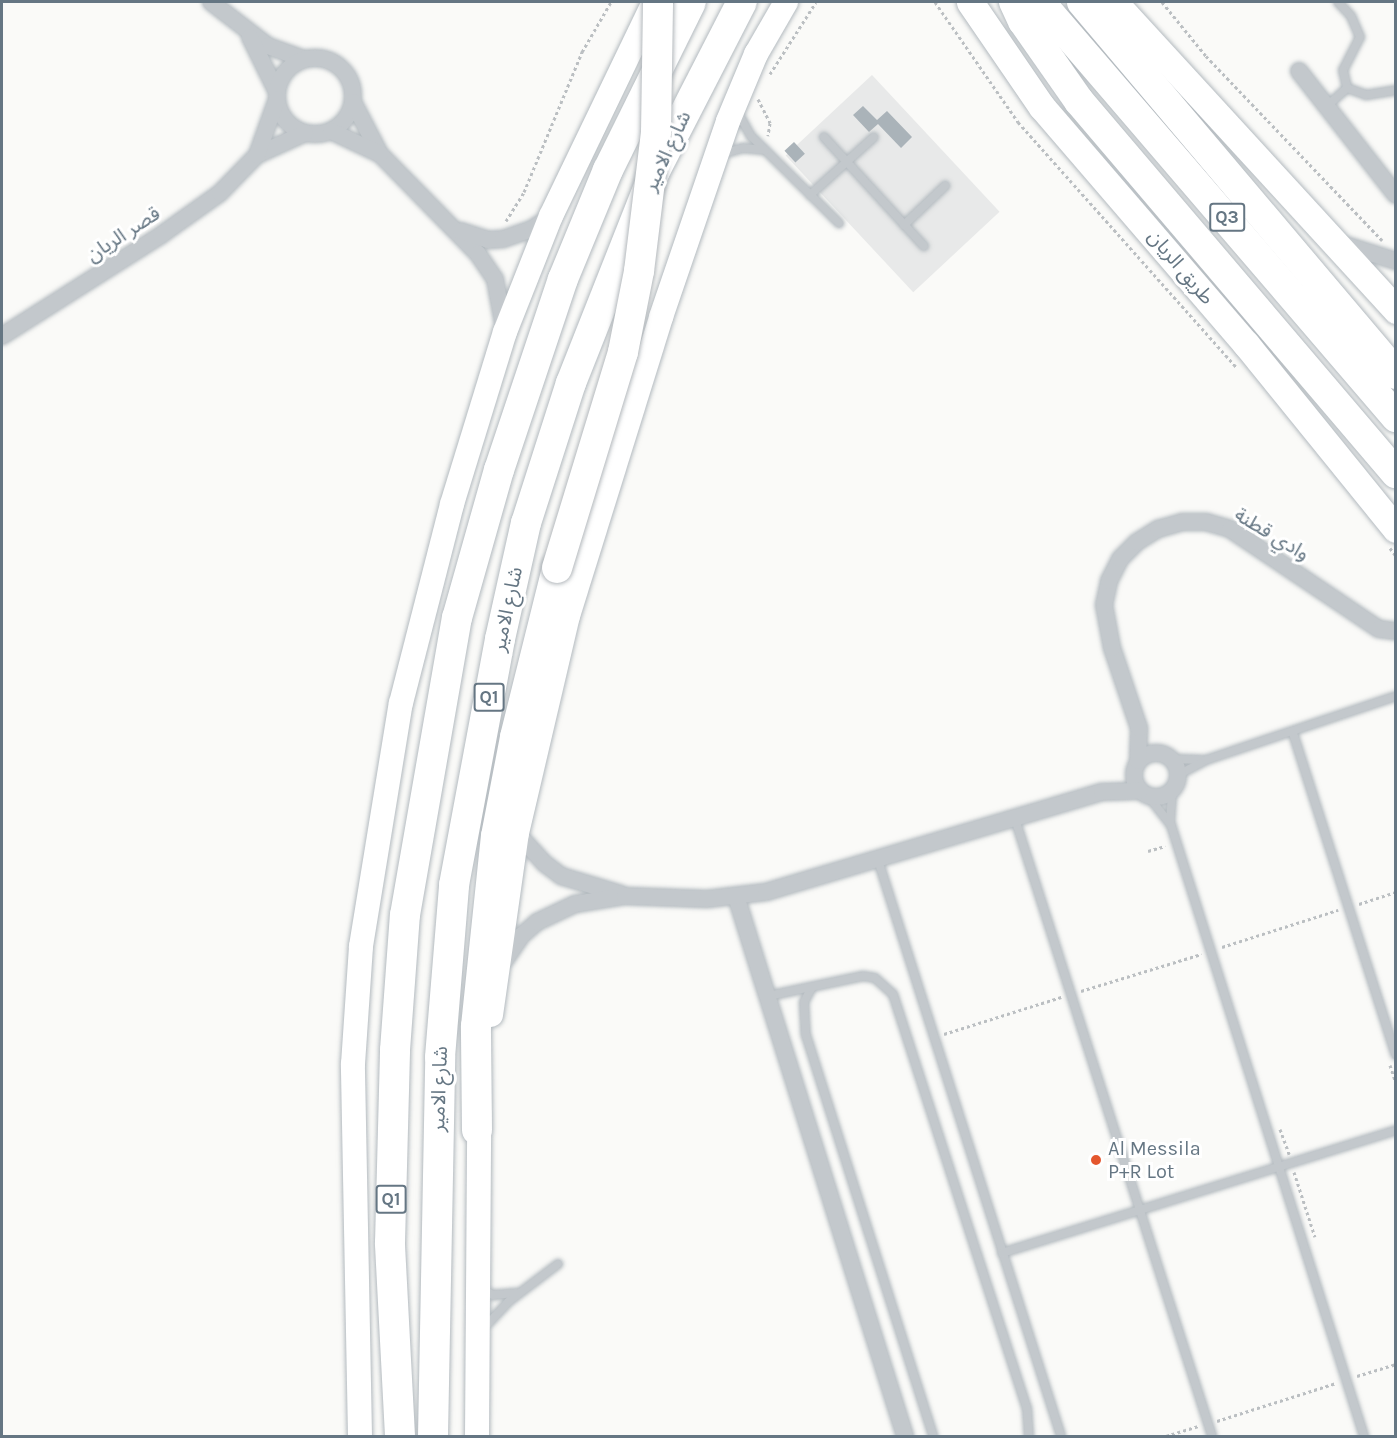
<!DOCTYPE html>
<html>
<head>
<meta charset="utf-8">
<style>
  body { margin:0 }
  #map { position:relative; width:1397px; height:1438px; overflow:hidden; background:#fafaf8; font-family:Karla,"Noto Sans Arabic",sans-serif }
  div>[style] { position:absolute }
  .built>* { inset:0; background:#e8e9e9; transform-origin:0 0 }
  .building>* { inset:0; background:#aab3b9; transform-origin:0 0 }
  .path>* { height:3px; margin-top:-1.5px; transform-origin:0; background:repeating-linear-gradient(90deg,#bbbfc2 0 3px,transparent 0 6px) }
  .roads { filter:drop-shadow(0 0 2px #b3babf) drop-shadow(0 0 2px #b3babf) }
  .lane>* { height:8px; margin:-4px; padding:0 4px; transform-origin:4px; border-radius:4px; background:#c3c8cc }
  .street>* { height:16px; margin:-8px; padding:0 8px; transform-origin:8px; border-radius:8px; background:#c3c8cc }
  .street>.ring { margin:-8px; padding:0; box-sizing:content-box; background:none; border:16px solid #c3c8cc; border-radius:50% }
  .secondary>* { height:24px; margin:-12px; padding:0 12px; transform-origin:12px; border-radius:12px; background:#fff }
  .primary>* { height:27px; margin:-13.5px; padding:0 13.5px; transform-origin:13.5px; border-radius:13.5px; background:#fff }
  .highway>* { height:30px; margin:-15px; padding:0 15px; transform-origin:15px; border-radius:15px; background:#fff }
  .bridges { filter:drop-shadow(0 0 2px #b4b9bd) drop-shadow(0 0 2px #b4b9bd) }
  .highway-bridge>* { height:30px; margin:-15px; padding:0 15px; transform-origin:15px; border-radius:15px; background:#fff }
  .dots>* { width:16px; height:16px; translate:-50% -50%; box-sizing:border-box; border:3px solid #fff; border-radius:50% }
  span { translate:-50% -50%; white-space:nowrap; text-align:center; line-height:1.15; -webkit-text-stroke:6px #fff; paint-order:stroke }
  .shield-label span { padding:2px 4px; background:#fff; border:2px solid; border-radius:4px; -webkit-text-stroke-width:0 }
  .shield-label { font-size:18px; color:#657683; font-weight:700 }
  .street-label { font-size:20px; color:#657683 }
  .poi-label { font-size:20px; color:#657683 }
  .left { translate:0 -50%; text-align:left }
  .frame { position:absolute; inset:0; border:3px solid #657683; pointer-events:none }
</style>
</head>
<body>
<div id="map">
  <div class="built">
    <i style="left:872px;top:75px;width:187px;height:118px;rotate:47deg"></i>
  </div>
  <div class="building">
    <i style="clip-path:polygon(863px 106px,877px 120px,887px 111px,912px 137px,901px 148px,878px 124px,869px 132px,853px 115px)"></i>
    <i style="left:794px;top:142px;width:16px;height:13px;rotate:47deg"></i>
  </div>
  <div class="path">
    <i style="left:935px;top:2px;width:146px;rotate:55.3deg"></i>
    <i style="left:1018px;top:122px;width:328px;rotate:48.3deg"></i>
    <i style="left:1162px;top:2px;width:70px;rotate:50.8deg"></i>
    <i style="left:1206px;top:56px;width:255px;rotate:46.3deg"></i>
    <i style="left:770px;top:74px;width:85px;rotate:-57.4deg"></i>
    <i style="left:758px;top:99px;width:27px;rotate:63deg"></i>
    <i style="left:770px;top:123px;width:13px;rotate:99deg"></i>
    <i style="left:506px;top:221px;width:34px;rotate:-58deg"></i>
    <i style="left:524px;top:192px;width:152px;rotate:-67.5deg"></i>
    <i style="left:582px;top:52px;width:58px;rotate:-59.9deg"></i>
    <i style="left:1390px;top:548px;width:10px;rotate:53deg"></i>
    <i style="left:1148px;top:851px;width:18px;rotate:-16deg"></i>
    <i style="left:1359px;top:904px;width:39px;rotate:-18deg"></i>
    <i style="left:1222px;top:947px;width:122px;rotate:-17.7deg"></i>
    <i style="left:1081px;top:991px;width:126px;rotate:-17.1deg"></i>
    <i style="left:944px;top:1034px;width:123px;rotate:-17.5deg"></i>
    <i style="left:1390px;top:1065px;width:19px;rotate:72deg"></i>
    <i style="left:1280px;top:1129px;width:27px;rotate:70deg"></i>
    <i style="left:1294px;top:1172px;width:68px;rotate:72.1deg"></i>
    <i style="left:1357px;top:1376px;width:41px;rotate:-17.1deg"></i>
    <i style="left:1217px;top:1421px;width:125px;rotate:-17.7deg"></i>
    <i style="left:1166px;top:1436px;width:34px;rotate:-17deg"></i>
  </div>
  <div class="roads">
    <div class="lane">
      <i style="left:1338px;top:2px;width:19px;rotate:47deg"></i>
      <i style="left:1351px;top:16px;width:23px;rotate:67deg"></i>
      <i style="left:1360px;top:37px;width:37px;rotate:117deg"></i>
      <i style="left:1343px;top:70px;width:18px;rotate:77deg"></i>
      <i style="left:1347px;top:88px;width:20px;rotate:20deg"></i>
      <i style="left:1366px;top:95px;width:30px;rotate:-9deg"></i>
      <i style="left:1327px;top:106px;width:27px;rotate:-42deg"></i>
      <i style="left:737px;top:111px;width:29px;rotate:61deg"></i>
      <i style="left:751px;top:136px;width:124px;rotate:44.7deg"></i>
      <i style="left:824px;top:137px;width:148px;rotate:47.5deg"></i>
      <i style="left:722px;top:154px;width:22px;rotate:-16deg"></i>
      <i style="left:743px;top:148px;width:22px;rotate:5deg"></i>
      <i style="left:810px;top:195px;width:86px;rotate:-42.2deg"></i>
      <i style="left:904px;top:225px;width:57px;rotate:-43.6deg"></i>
      <i style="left:1293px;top:733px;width:338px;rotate:72.3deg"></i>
      <i style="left:1171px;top:759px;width:31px;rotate:2deg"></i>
      <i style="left:1178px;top:775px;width:32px;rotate:-28deg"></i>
      <i style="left:1206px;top:760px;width:200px;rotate:-18.6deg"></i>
      <i style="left:1149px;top:797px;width:36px;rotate:52deg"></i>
      <i style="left:1171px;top:825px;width:641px;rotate:72.47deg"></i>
      <i style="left:1015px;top:819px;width:648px;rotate:72.29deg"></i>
      <i style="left:1170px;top:822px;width:31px;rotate:-86deg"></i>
      <i style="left:878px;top:860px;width:604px;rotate:72.37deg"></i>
      <i style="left:812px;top:987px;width:17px;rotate:118deg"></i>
      <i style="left:804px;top:1002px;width:33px;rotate:87deg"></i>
      <i style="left:806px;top:1035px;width:421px;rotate:72.4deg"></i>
      <i style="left:768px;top:996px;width:97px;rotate:-11.9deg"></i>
      <i style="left:863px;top:976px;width:12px;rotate:9deg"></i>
      <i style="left:875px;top:978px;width:24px;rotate:42deg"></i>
      <i style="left:893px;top:994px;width:435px;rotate:72.1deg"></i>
      <i style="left:1027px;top:1408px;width:28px;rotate:86deg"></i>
      <i style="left:1002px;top:1253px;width:413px;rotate:-17.3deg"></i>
      <i style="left:480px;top:1288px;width:15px;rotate:28deg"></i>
      <i style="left:493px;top:1295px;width:23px;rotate:-5deg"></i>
      <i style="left:484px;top:1328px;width:35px;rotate:-47deg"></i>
      <i style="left:508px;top:1302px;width:63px;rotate:-37.2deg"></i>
    </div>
    <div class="street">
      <i style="left:211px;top:2px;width:72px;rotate:37.7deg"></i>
      <i style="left:268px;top:46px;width:38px;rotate:20deg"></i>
      <i style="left:250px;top:37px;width:61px;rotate:63.9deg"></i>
      <i class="ring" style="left:277px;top:58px;width:60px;height:60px"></i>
      <i style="left:1299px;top:71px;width:157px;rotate:52deg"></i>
      <i style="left:353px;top:102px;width:59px;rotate:62.6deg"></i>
      <i style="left:380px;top:154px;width:140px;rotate:45.6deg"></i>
      <i style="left:478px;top:254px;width:30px;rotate:56deg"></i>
      <i style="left:495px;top:279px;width:50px;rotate:79.6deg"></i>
      <i style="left:331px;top:131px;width:54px;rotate:25.1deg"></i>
      <i style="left:257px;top:155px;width:53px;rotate:-24.6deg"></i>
      <i style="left:461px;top:231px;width:28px;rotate:18deg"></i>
      <i style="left:488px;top:240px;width:15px;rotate:-4deg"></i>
      <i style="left:503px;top:239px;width:31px;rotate:-19deg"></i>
      <i style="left:532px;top:229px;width:23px;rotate:-34deg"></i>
      <i style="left:1342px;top:244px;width:57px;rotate:17.5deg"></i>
      <i style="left:2px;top:336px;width:188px;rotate:-32.4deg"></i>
      <i style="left:161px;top:235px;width:72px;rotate:-35.4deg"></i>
      <i style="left:220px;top:193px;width:53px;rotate:-45.8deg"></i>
      <i style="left:257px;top:155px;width:59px;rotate:-70.3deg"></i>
      <i class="ring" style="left:1134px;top:753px;width:28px;height:28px"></i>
      <i style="left:1138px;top:761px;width:33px;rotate:-88deg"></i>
      <i style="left:1139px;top:728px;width:84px;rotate:-108.6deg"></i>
      <i style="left:1112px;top:648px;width:44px;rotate:-100.5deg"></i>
      <i style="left:1104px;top:605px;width:25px;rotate:-78deg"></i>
      <i style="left:1109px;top:581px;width:25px;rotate:-63deg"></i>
      <i style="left:1120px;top:559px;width:24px;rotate:-45deg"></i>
      <i style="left:1137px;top:542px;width:25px;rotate:-32deg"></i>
      <i style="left:1158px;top:529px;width:25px;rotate:-16deg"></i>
      <i style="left:1182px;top:522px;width:24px"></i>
      <i style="left:1206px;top:522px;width:25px;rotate:16deg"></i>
      <i style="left:1230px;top:529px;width:179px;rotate:33.9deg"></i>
      <i style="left:1379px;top:629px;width:17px;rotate:7deg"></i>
      <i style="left:517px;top:833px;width:40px;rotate:48deg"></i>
      <i style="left:544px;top:863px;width:21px;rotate:37deg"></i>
      <i style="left:561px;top:876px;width:63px;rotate:16.7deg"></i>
      <i style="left:736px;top:896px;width:566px;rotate:72.62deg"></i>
      <i style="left:501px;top:966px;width:36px;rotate:-56deg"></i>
      <i style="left:521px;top:936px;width:21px;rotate:-41deg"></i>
      <i style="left:537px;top:922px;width:42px;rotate:-25.3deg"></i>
      <i style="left:575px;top:904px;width:51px;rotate:-9.1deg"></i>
      <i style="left:625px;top:896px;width:82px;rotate:2.1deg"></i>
      <i style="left:707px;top:899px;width:59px;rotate:-6.8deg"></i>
      <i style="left:766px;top:892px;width:351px;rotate:-16.6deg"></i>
      <i style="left:1102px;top:792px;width:38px;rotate:-2deg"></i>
    </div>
    <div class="secondary">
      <i style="left:491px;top:1015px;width:184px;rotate:-81.9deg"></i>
      <i style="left:517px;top:833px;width:223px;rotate:-76.8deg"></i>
      <i style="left:568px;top:616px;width:313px;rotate:-72.7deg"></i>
      <i style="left:661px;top:317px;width:207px;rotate:-71.1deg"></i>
      <i style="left:728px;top:121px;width:73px;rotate:-67.3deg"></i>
      <i style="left:756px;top:54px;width:60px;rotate:-60deg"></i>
      <i style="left:360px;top:1436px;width:372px;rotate:-91.1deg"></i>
      <i style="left:353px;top:1064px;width:118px;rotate:-86.1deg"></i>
      <i style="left:361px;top:946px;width:246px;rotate:-80.7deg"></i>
      <i style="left:401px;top:703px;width:205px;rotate:-75.6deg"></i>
      <i style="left:452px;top:504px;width:180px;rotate:-72.9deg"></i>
      <i style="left:505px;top:332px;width:125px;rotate:-68.4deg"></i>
      <i style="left:551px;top:216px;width:237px;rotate:-64.3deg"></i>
      <i style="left:477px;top:1436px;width:324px;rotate:-89.6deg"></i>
    </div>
    <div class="primary">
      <i style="left:970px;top:2px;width:127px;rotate:55.6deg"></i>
      <i style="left:1042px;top:107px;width:313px;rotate:49.3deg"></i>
      <i style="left:1246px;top:344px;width:238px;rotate:51deg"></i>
      <i style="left:1114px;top:2px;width:418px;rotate:47.5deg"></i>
    </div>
    <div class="highway">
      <i style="left:1014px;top:2px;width:21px;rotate:65deg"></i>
      <i style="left:1023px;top:21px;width:98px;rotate:55deg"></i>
      <i style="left:1079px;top:101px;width:489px;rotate:49.6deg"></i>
      <i style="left:1040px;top:2px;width:547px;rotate:49.38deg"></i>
      <i style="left:1082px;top:2px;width:487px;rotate:49.8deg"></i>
      <i style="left:477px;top:1130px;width:104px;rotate:-90.6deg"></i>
      <i style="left:476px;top:1026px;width:191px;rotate:-84deg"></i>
      <i style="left:496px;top:836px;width:101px;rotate:-79.1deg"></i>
      <i style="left:515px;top:737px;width:174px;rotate:-76deg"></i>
      <i style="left:400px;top:1436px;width:193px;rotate:-93deg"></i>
      <i style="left:390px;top:1243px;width:193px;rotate:-88.5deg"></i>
      <i style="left:395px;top:1050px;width:135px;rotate:-85.8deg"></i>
      <i style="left:405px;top:915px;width:302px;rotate:-80.1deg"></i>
      <i style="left:457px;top:618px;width:154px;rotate:-74.2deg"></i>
      <i style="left:499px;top:470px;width:201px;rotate:-71.5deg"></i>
      <i style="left:563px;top:279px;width:118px;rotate:-67.6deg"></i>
      <i style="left:608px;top:170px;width:187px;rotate:-63.7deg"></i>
      <i style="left:433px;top:1436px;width:379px;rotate:-88.9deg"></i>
      <i style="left:440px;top:1057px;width:173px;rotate:-85.3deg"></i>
      <i style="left:454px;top:885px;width:250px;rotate:-79.4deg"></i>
      <i style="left:500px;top:639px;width:119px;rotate:-77.4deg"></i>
      <i style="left:526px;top:523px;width:147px;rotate:-72.2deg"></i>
      <i style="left:571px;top:383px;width:228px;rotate:-68.4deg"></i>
      <i style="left:655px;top:171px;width:190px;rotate:-62.8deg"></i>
    </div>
  </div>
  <div class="bridges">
    <div class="highway-bridge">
      <i style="left:557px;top:568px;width:226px;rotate:-73deg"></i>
      <i style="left:623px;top:352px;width:83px;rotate:-78.8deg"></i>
      <i style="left:639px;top:271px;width:140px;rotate:-83deg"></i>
      <i style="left:656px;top:132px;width:130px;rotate:-89.1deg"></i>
    </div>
  </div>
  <div class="dots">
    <i style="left:1096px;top:1160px;background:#e4572e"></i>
  </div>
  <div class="shield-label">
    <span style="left:1227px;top:217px">Q3</span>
    <span style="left:489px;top:697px">Q1</span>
    <span style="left:391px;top:1199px">Q1</span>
  </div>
  <div class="street-label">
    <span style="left:667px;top:151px;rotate:-65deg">شارع الامير</span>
    <span style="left:123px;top:234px;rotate:-33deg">قصر الريان</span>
    <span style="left:1181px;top:267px;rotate:50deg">طريق الريان</span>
    <span style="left:1272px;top:534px;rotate:31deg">وادي قطنة</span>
    <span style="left:507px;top:609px;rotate:-78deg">شارع الامير</span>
    <span style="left:439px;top:1089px;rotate:-88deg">شارع الامير</span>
  </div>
  <div class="poi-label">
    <span class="left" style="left:1108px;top:1160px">Al Messila<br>P+R Lot</span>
  </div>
  <div class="frame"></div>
</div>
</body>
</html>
